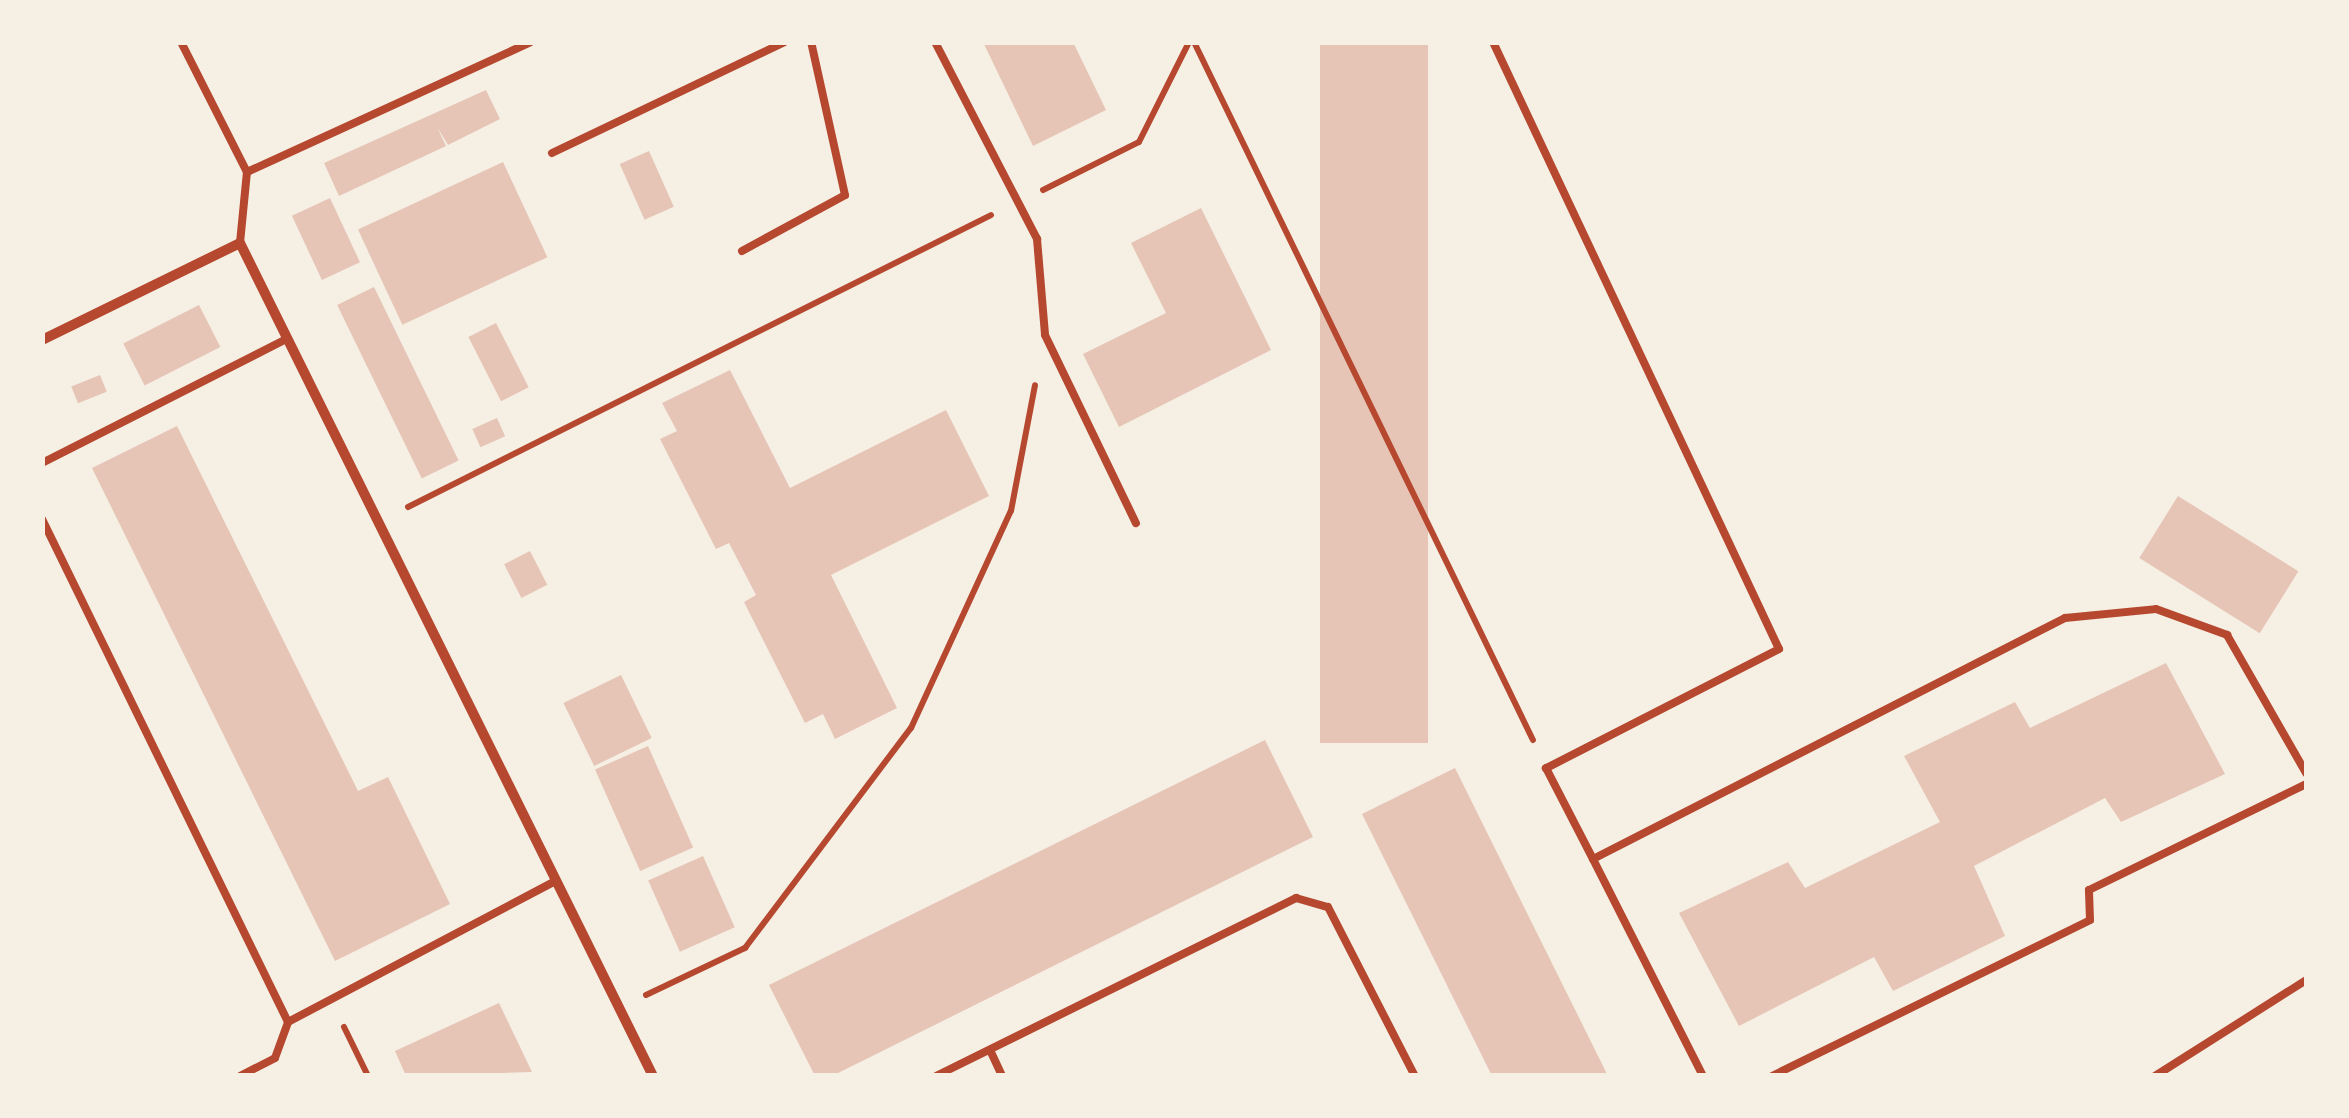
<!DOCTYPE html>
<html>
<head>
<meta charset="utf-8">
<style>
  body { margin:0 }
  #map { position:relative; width:2349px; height:1118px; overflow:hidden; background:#f6efe4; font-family:"Source Sans 3",sans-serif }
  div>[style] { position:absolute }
  .building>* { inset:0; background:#e6c5b7; transform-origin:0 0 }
  .path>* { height:6px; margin:-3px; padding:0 3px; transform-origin:3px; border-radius:3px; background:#b5482f }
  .service>* { height:8px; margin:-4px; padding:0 4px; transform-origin:4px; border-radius:4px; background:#b5482f }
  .minor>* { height:10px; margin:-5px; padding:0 5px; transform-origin:5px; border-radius:5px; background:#b5482f }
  span { translate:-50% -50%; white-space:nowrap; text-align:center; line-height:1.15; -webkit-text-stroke:8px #f6efe4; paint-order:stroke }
  .frame { position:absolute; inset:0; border:45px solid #f6efe4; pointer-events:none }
</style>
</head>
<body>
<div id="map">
  <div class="building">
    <i style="clip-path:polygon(983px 42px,1073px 42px,1106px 110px,1033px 146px)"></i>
    <i style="left:1320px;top:42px;width:108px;height:701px"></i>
    <i style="clip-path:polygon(486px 90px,500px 119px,448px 145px,437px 127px,446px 146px,339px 196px,324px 163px)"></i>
    <i style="left:649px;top:151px;width:61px;height:32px;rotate:66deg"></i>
    <i style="left:503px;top:162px;width:105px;height:160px;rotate:65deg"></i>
    <i style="left:330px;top:198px;width:71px;height:42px;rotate:65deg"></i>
    <i style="clip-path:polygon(1201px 208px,1271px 350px,1119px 427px,1083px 354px,1166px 313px,1131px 243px)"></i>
    <i style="left:374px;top:287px;width:193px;height:41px;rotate:64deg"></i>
    <i style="left:199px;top:305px;width:47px;height:85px;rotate:63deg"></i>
    <i style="left:496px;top:323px;width:72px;height:31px;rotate:63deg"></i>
    <i style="clip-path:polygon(730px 370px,790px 488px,946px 410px,989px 496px,831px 575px,897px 708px,835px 739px,823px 714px,805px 723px,744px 602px,756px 595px,729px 543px,716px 549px,660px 439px,677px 431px,662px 403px)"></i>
    <i style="left:100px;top:375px;width:18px;height:31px;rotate:68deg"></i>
    <i style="left:497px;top:418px;width:20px;height:27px;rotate:66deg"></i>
    <i style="clip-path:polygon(177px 426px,358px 791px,388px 777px,450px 904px,335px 961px,92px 468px)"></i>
    <i style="left:2178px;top:496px;width:142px;height:73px;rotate:32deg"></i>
    <i style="left:530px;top:551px;width:38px;height:29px;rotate:63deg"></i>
    <i style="clip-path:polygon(2166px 663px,2225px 774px,2121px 822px,2105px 798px,1974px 866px,2005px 936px,1893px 991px,1874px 957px,1739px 1026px,1679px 913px,1788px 862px,1805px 888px,1940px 822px,1904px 756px,2015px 702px,2030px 728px)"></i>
    <i style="left:621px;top:675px;width:70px;height:64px;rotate:64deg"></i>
    <i style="clip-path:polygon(1265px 740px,1313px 837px,832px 1076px,815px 1076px,769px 985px)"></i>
    <i style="left:648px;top:746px;width:111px;height:58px;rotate:66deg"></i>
    <i style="clip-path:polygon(1455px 768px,1608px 1076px,1492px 1076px,1362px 814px)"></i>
    <i style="left:703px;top:856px;width:78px;height:60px;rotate:66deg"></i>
    <i style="clip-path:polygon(499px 1003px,532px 1072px,406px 1076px,395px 1051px)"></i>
  </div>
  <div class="path">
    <i style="left:1194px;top:42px;width:776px;rotate:64.1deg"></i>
    <i style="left:1043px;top:190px;width:107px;rotate:-26.6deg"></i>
    <i style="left:1139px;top:142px;width:112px;rotate:-63.4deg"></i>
    <i style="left:408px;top:507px;width:652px;rotate:-26.6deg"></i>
    <i style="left:646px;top:995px;width:110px;rotate:-25.4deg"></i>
    <i style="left:745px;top:948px;width:276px;rotate:-53deg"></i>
    <i style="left:911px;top:728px;width:239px;rotate:-65.3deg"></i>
    <i style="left:1011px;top:511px;width:128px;rotate:-79.2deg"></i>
    <i style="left:344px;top:1027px;width:55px;rotate:63.9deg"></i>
  </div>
  <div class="service">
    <i style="left:181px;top:42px;width:146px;rotate:63.1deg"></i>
    <i style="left:935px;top:42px;width:222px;rotate:62.6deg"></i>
    <i style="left:1037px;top:239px;width:96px;rotate:85.2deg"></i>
    <i style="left:1045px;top:335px;width:209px;rotate:64.2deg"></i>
    <i style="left:1493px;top:42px;width:671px;rotate:64.77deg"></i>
    <i style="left:1779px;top:649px;width:262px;rotate:152.9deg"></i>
    <i style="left:1546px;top:768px;width:102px;rotate:62.7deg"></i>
    <i style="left:552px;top:153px;width:258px;rotate:-25.5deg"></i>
    <i style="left:240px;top:243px;width:71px;rotate:-84.4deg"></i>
    <i style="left:247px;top:172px;width:312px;rotate:-24.6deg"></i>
    <i style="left:742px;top:251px;width:117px;rotate:-28.5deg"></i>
    <i style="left:845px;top:195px;width:157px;rotate:-102.5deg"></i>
    <i style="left:42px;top:463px;width:274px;rotate:-26.9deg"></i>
    <i style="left:42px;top:519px;width:560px;rotate:63.94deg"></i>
    <i style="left:288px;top:1022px;width:301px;rotate:-27.8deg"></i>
    <i style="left:990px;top:1050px;width:29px;rotate:65deg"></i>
    <i style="left:240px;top:1076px;width:39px;rotate:-27deg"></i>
    <i style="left:275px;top:1058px;width:38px;rotate:-70deg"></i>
    <i style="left:936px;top:1076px;width:402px;rotate:-26.3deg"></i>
    <i style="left:1296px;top:898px;width:33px;rotate:16deg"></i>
    <i style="left:1328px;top:907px;width:190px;rotate:62.8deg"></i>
    <i style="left:1703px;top:1076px;width:243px;rotate:-116.9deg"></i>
    <i style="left:1593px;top:859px;width:530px;rotate:-27.05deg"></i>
    <i style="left:2065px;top:618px;width:91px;rotate:-5.6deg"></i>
    <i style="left:2156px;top:609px;width:76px;rotate:20.1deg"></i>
    <i style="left:2227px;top:635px;width:159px;rotate:60.2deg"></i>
    <i style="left:1772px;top:1076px;width:354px;rotate:-26.1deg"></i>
    <i style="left:2090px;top:920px;width:30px;rotate:-92deg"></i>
    <i style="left:2089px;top:890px;width:242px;rotate:-26deg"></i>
    <i style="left:2155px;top:1076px;width:179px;rotate:-32.4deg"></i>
  </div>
  <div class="minor">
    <i style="left:42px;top:340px;width:220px;rotate:-26.1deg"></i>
    <i style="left:240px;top:243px;width:930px;rotate:63.63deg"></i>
  </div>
  <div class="frame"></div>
</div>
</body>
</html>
